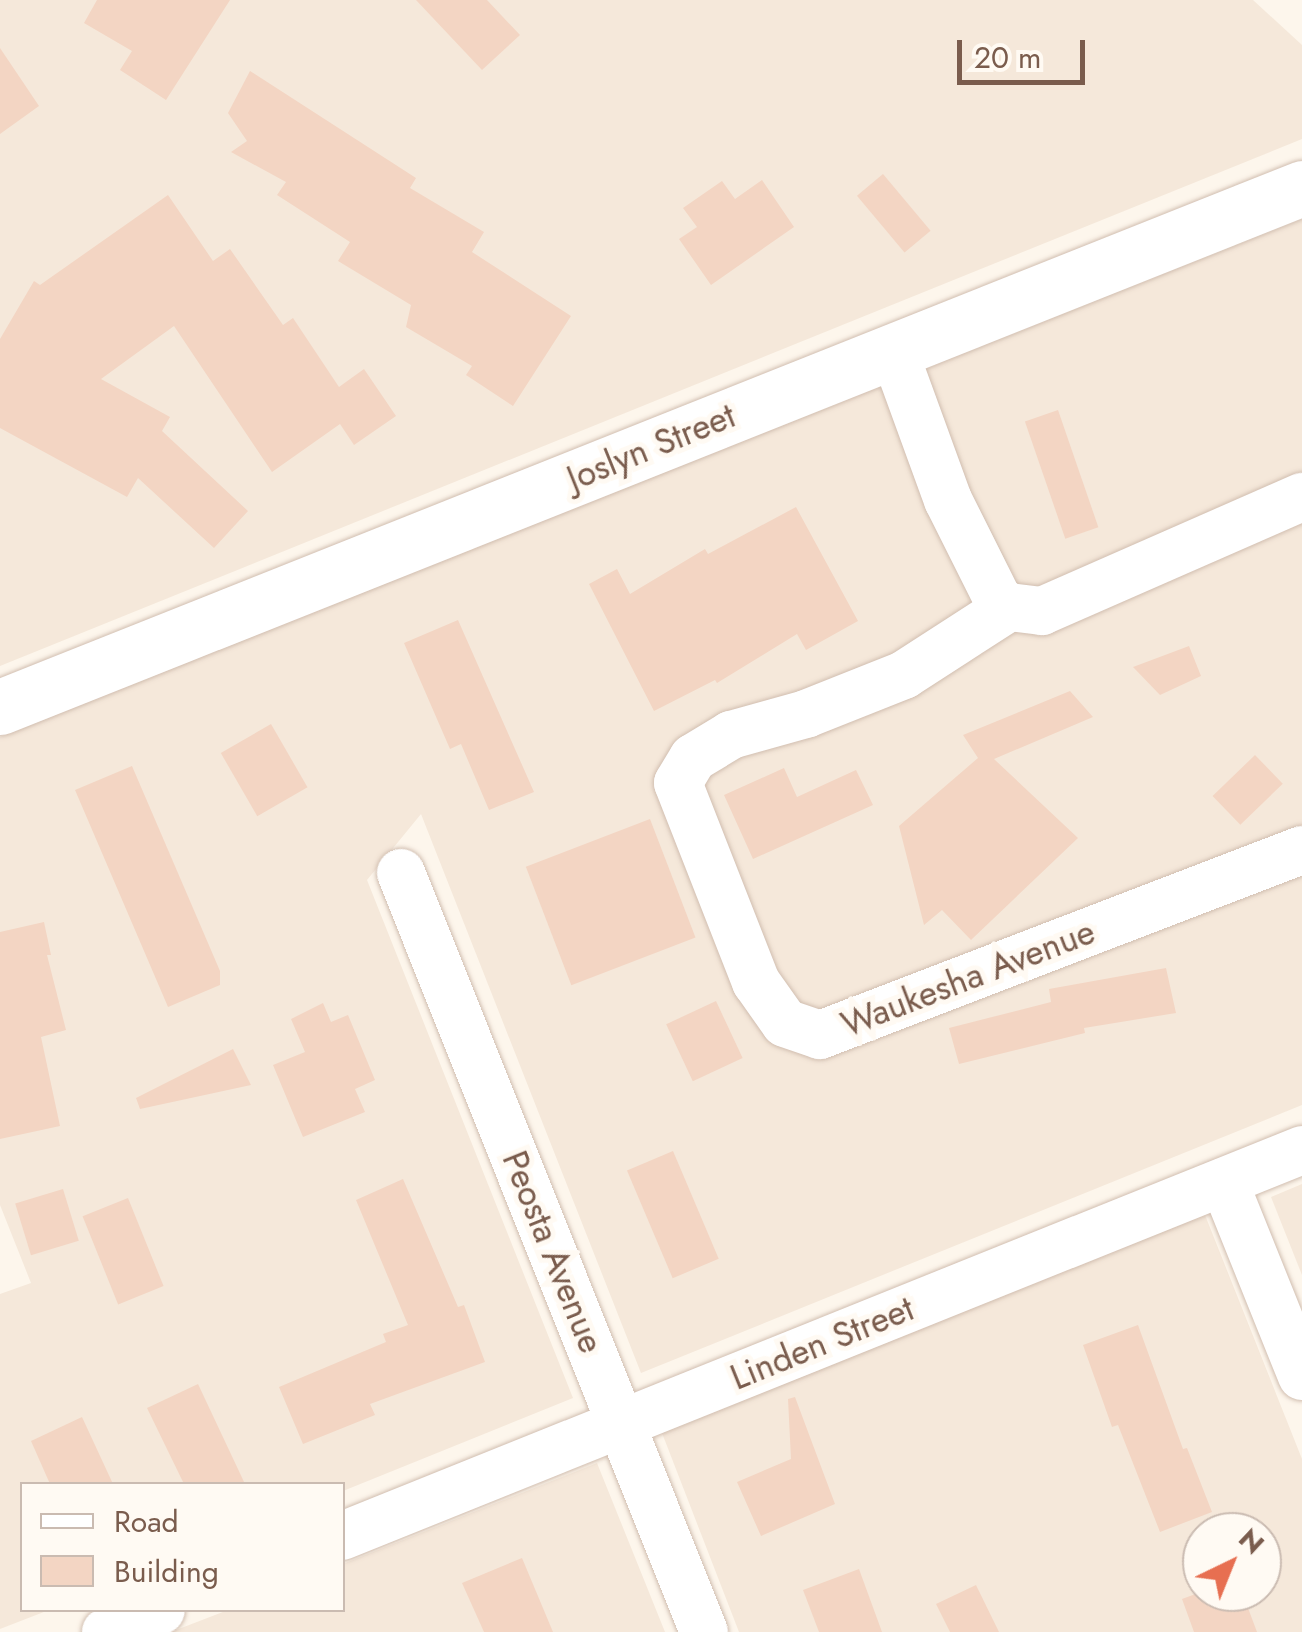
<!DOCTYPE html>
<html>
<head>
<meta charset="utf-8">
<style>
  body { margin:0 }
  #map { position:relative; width:1302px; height:1632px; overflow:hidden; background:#fdf6ec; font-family:Jost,sans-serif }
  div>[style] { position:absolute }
  .residential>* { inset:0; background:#f5e8da }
  .building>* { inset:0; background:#f3d5c3; transform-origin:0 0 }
  .roads { filter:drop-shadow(0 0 2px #d1beb0) drop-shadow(0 0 2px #d1beb0) }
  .street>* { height:48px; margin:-24px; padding:0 24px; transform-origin:24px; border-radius:24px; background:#fff }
  .secondary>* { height:55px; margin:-27.5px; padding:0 27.5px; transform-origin:27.5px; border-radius:27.5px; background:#fff }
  span { translate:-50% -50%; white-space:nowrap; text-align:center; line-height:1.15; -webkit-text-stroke:10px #fffaf3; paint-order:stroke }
  .street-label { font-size:35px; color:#7a5c4d }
  .legend { position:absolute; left:20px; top:1482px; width:325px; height:130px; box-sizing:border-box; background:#fffaf3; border:2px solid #cabbb1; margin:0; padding:12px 18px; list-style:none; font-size:30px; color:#7a5c4d }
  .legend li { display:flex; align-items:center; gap:20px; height:50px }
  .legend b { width:50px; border:2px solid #cabbb1 }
  .north { position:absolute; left:1182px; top:1512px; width:100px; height:100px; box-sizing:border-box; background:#fffaf3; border:2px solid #cabbb1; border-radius:50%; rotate:43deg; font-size:28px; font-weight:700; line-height:40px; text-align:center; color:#7a5c4d }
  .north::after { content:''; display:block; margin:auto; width:35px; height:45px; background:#e76f51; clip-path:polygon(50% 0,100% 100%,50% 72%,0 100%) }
  .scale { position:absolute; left:957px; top:40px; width:128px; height:45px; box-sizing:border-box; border:5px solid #7a5c4d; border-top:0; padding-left:12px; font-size:30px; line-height:35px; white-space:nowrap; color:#7a5c4d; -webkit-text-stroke:8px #fffaf3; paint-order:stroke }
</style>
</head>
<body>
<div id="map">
  <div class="residential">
    <i style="clip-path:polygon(0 0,1253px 0,1302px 45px,1302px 139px,0 666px)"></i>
    <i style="clip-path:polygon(1302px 219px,1302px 1105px,641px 1373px,421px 814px,367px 880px,573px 1398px,343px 1491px,342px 1484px,22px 1484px,22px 1610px,49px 1610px,0 1629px,0 1294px,31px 1283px,0 1205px,0 737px)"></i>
    <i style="clip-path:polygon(1302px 1184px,1302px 1275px,1271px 1197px)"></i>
    <i style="clip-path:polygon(evenodd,1205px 1215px,1302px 1459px,1302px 1632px,739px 1632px,662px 1433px,1205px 1215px,1202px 1532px,1262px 1532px,1262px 1592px,1202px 1592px,1202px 1532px)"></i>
    <i style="clip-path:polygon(597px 1463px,665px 1632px,171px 1632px,228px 1610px,342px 1610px,343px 1564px)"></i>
  </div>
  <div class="building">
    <i style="clip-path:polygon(97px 0,230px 0,166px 100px,120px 70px,132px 51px,84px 23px)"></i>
    <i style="clip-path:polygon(416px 0,487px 0,520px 35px,482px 70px)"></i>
    <i style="clip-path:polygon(0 48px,39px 106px,0 134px)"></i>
    <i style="clip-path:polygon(250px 71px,416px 178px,410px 188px,484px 232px,472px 252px,571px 316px,513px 406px,466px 375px,472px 366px,406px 327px,411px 305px,338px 261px,350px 242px,277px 195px,286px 182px,231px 152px,247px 141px,228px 113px)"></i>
    <i style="left:883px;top:174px;width:74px;height:34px;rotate:50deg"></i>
    <i style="clip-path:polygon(762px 180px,794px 227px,711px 285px,679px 239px,697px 227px,683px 208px,722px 181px,735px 199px)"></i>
    <i style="clip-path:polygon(168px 195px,213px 261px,230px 249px,283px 325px,293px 318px,339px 387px,364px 369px,396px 416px,354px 445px,340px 424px,272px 472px,174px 326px,101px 379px,170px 417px,162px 431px,248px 511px,214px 548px,138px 478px,127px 497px,0 428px,0 339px,34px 281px,40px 285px)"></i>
    <i style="left:1058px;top:410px;width:124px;height:35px;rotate:71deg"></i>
    <i style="clip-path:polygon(796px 507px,858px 621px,806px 650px,797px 634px,717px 683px,715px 680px,654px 711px,589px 584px,617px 569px,630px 594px,705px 549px,708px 554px)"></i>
    <i style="clip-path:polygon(458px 620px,534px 792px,489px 810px,461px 744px,450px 749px,404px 643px)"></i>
    <i style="clip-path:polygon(1189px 646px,1201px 676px,1160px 695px,1133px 667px)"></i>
    <i style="clip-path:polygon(1070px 691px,1093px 717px,994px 759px,1078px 838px,971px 940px,942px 910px,924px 925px,899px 826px,978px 758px,963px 735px)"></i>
    <i style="left:271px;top:724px;width:73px;height:58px;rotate:60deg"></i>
    <i style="left:1255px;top:755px;width:40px;height:59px;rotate:46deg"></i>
    <i style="clip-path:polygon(132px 766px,220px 971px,220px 985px,168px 1007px,75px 790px)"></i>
    <i style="clip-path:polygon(784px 768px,797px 797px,856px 770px,873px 805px,753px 859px,724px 795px)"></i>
    <i style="left:650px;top:819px;width:127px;height:133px;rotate:69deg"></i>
    <i style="clip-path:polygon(44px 922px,51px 955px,47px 955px,66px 1030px,41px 1037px,60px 1126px,0 1139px,0 932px)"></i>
    <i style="clip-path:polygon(1166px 968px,1176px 1013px,1084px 1028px,1085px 1033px,959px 1064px,949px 1028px,1051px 1002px,1049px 989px)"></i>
    <i style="left:716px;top:1001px;width:63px;height:55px;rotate:65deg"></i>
    <i style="clip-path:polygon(323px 1003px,331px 1022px,348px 1015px,375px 1080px,355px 1089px,365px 1112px,303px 1137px,273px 1065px,305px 1052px,291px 1019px)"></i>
    <i style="clip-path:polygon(233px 1049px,251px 1085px,140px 1109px,136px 1098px)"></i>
    <i style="left:673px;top:1151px;width:117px;height:50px;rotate:67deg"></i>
    <i style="clip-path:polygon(403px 1179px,458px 1307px,464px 1305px,485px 1362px,370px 1404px,375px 1415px,303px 1444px,279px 1387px,386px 1342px,383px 1334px,408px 1325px,356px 1200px)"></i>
    <i style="left:63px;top:1189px;width:54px;height:50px;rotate:73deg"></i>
    <i style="left:128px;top:1198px;width:95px;height:49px;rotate:68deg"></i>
    <i style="clip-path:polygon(1138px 1325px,1183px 1449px,1187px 1448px,1212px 1512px,1160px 1532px,1118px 1425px,1112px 1427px,1083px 1345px)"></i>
    <i style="clip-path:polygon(198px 1384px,245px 1484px,184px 1484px,147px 1408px)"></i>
    <i style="clip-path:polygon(795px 1397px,835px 1504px,761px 1536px,737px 1482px,791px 1459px,788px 1399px)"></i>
    <i style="clip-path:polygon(82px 1417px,113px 1484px,50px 1484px,31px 1441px)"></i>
    <i style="clip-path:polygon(522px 1558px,553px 1632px,484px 1632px,462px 1583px)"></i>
    <i style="clip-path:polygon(859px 1569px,882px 1632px,819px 1632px,803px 1590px)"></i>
    <i style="clip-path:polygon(976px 1585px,999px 1632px,950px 1632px,936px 1604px)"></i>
    <i style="clip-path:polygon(1201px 1592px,1242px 1592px,1257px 1632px,1194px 1632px,1182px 1599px)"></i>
  </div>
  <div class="roads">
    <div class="street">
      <i style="left:893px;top:349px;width:161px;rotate:70deg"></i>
      <i style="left:948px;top:500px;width:112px;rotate:63.4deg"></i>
      <i style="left:998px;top:600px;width:13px;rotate:32deg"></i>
      <i style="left:1009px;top:607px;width:33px;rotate:7deg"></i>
      <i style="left:1042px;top:611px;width:284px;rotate:-23.7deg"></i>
      <i style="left:1009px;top:607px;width:125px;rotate:147.1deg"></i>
      <i style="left:904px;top:675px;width:105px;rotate:158.3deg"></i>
      <i style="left:806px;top:714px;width:78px;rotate:164.4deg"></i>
      <i style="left:731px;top:735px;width:44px;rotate:148.8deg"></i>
      <i style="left:693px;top:758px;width:29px;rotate:121deg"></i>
      <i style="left:678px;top:783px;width:214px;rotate:68.6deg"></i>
      <i style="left:756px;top:982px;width:50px;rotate:54.7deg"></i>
      <i style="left:785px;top:1023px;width:37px;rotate:19deg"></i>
      <i style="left:820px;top:1035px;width:516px;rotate:-21deg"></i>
      <i style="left:401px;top:873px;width:817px;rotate:68.24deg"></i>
      <i style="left:1224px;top:1182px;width:209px;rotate:68.1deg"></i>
      <i style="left:342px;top:1536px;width:1035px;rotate:-21.9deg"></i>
      <i style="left:106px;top:1632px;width:59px;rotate:-21.8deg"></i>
    </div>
    <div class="secondary">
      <i style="left:0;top:707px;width:1402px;rotate:-21.73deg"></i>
    </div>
  </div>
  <div class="street-label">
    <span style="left:651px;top:447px;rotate:-22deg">Joslyn Street</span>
    <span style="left:968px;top:978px;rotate:-21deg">Waukesha Avenue</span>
    <span style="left:553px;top:1252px;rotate:68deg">Peosta Avenue</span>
    <span style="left:822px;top:1343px;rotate:-22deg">Linden Street</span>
  </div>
  <ul class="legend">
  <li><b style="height:12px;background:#fff"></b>Road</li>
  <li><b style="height:28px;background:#f3d5c3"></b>Building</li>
  </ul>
  <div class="north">N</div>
  <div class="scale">20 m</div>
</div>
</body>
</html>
